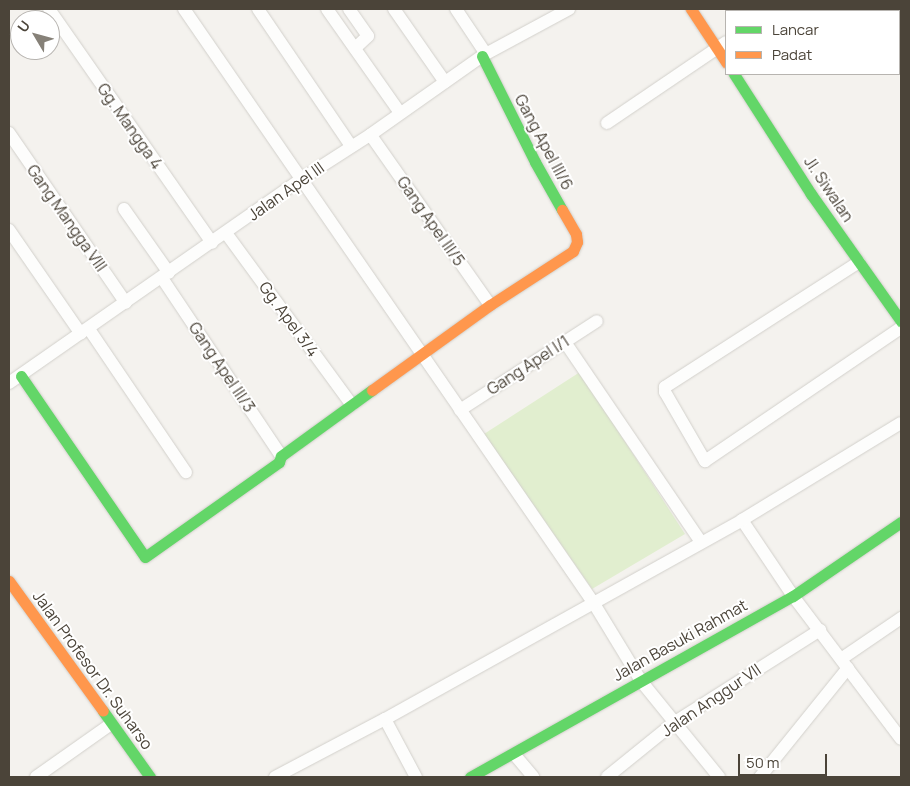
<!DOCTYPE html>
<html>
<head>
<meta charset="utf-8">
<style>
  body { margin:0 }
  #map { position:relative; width:910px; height:786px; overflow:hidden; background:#f4f2ee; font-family:Manrope,sans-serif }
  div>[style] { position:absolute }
  .green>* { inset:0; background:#e1eecf }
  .roads { filter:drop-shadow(0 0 1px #d2d0cb) drop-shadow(0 0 1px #d2d0cb) }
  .street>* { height:12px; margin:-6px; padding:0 6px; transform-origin:6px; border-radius:6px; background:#fdfdfc }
  .fast>* { height:11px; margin:-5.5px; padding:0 5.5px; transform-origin:5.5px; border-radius:5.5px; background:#63d668 }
  .slow>* { height:11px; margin:-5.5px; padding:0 5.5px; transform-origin:5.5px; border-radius:5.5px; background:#ff974d }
  span { translate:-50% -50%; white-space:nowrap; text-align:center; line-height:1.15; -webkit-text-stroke:4px #fff; paint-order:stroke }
  .street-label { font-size:16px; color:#4b4439 }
  .frame { position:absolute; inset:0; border:10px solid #4b4439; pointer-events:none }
  .legend { position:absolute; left:725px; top:10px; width:175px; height:65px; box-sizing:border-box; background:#fff; border:1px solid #b7b4b0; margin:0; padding:6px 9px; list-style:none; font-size:15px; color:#4b4439 }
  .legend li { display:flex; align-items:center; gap:10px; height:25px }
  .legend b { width:25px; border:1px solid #b7b4b0 }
  .north { position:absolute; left:10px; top:10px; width:50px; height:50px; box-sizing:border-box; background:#fff; border:1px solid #b7b4b0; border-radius:50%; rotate:307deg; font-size:14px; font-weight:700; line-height:20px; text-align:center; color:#4b4439 }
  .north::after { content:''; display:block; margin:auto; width:18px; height:22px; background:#868178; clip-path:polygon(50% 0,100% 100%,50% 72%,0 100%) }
  .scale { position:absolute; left:738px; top:754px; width:89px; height:22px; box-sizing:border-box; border:2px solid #4b4439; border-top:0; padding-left:6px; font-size:15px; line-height:18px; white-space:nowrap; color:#4b4439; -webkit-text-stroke:4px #fff; paint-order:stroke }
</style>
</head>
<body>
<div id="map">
  <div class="green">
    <div style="clip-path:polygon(580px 372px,685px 534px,592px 589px,484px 434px)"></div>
  </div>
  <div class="roads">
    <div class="street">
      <div style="left:49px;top:9px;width:285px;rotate:55.1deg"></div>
      <div style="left:184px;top:9px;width:720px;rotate:55.41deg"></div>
      <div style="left:593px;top:602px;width:92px;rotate:58.7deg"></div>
      <div style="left:641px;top:681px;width:124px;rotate:50.9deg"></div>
      <div style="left:258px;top:9px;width:166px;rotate:55.8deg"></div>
      <div style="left:327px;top:9px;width:127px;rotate:54.9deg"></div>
      <div style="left:349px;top:9px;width:33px;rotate:55deg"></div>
      <div style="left:368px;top:36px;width:18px;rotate:137deg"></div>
      <div style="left:394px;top:9px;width:89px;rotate:55.1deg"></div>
      <div style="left:456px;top:9px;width:54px;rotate:56.3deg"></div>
      <div style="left:886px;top:9px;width:2px;rotate:63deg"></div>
      <div style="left:775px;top:11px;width:4px;rotate:-27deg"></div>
      <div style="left:899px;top:30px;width:4px;rotate:63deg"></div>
      <div style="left:607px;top:123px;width:144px;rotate:-34.2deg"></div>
      <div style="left:9px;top:133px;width:206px;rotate:55.5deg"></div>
      <div style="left:372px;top:137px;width:205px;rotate:54.9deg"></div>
      <div style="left:124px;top:209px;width:78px;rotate:54.9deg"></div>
      <div style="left:9px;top:230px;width:126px;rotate:55.3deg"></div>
      <div style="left:226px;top:233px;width:213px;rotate:53.8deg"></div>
      <div style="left:859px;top:262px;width:231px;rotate:147.2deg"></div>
      <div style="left:665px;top:387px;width:5px;rotate:90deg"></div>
      <div style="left:665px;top:392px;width:80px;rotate:59.9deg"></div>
      <div style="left:705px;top:461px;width:237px;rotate:-34.2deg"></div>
      <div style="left:162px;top:278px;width:214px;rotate:56.2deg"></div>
      <div style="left:89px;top:329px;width:173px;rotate:55.9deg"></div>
      <div style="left:565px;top:342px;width:242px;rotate:55.8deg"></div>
      <div style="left:9px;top:383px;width:358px;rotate:-34.9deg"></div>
      <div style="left:303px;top:178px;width:80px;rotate:-32.7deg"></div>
      <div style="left:370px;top:135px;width:137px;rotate:-35.2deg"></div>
      <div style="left:482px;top:56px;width:99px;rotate:-28.4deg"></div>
      <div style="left:460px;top:410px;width:163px;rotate:-33deg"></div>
      <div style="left:742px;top:520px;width:92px;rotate:56.1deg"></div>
      <div style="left:793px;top:596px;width:179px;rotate:52.9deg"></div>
      <div style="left:841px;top:659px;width:73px;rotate:-34.3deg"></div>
      <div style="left:385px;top:719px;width:66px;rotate:61.9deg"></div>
      <div style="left:514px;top:754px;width:30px;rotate:50deg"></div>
      <div style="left:36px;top:777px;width:92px;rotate:-35.2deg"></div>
      <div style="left:275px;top:777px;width:124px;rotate:-27.8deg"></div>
      <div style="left:385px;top:719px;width:409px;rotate:-29.1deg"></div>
      <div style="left:742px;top:520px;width:186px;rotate:-31.4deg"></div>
      <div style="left:607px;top:777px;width:87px;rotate:-39deg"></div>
      <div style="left:675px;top:722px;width:172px;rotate:-32.4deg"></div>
      <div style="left:760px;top:777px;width:140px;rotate:-51.1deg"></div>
    </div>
    <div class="fast">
      <div style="left:482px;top:56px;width:119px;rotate:63.4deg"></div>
      <div style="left:535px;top:162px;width:55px;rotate:60.6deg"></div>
      <div style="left:734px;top:74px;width:143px;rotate:57.3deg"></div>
      <div style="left:811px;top:194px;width:156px;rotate:54.7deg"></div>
      <div style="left:21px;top:376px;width:219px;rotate:55.6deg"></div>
      <div style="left:145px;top:557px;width:164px;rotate:-35.3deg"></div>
      <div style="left:279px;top:462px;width:6px;rotate:-72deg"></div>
      <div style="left:281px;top:456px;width:112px;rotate:-36deg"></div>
      <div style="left:103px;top:711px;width:81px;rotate:54.5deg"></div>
      <div style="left:470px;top:777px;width:370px;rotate:-29.3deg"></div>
      <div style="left:793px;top:596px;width:131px;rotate:-34.4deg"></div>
    </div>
    <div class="slow">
      <div style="left:691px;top:9px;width:64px;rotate:56.6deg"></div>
      <div style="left:372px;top:390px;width:145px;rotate:-35.8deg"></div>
      <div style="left:490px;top:305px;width:99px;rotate:-33deg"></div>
      <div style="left:573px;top:251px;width:10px;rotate:-66deg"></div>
      <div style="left:577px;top:242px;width:8px;rotate:-97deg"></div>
      <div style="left:576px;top:234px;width:28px;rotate:-120deg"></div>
      <div style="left:9px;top:581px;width:160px;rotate:54.1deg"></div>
    </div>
  </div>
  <div class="street-label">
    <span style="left:130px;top:126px;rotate:55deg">Gg. Mangga 4</span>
    <span style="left:544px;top:142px;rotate:62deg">Gang Apel III/6</span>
    <span style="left:829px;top:189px;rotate:56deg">Jl. Siwalan</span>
    <span style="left:286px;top:191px;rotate:-35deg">Jalan Apel III</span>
    <span style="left:67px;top:218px;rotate:55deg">Gang Mangga VIII</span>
    <span style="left:431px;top:221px;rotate:55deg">Gang Apel III/5</span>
    <span style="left:289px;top:319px;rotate:54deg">Gg. Apel 3/4</span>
    <span style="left:528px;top:365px;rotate:-33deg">Gang Apel I/1</span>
    <span style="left:222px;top:367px;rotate:56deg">Gang Apel III/3</span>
    <span style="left:680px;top:640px;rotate:-29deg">Jalan Basuki Rahmat</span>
    <span style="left:93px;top:670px;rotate:54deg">Jalan Profesor Dr. Suharso</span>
    <span style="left:711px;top:700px;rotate:-34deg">Jalan Anggur VII</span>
  </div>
  <div class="frame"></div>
  <ul class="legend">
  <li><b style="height:6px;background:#63d668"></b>Lancar</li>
  <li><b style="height:6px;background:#ff974d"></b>Padat</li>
  </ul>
  <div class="north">U</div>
  <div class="scale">50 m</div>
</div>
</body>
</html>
